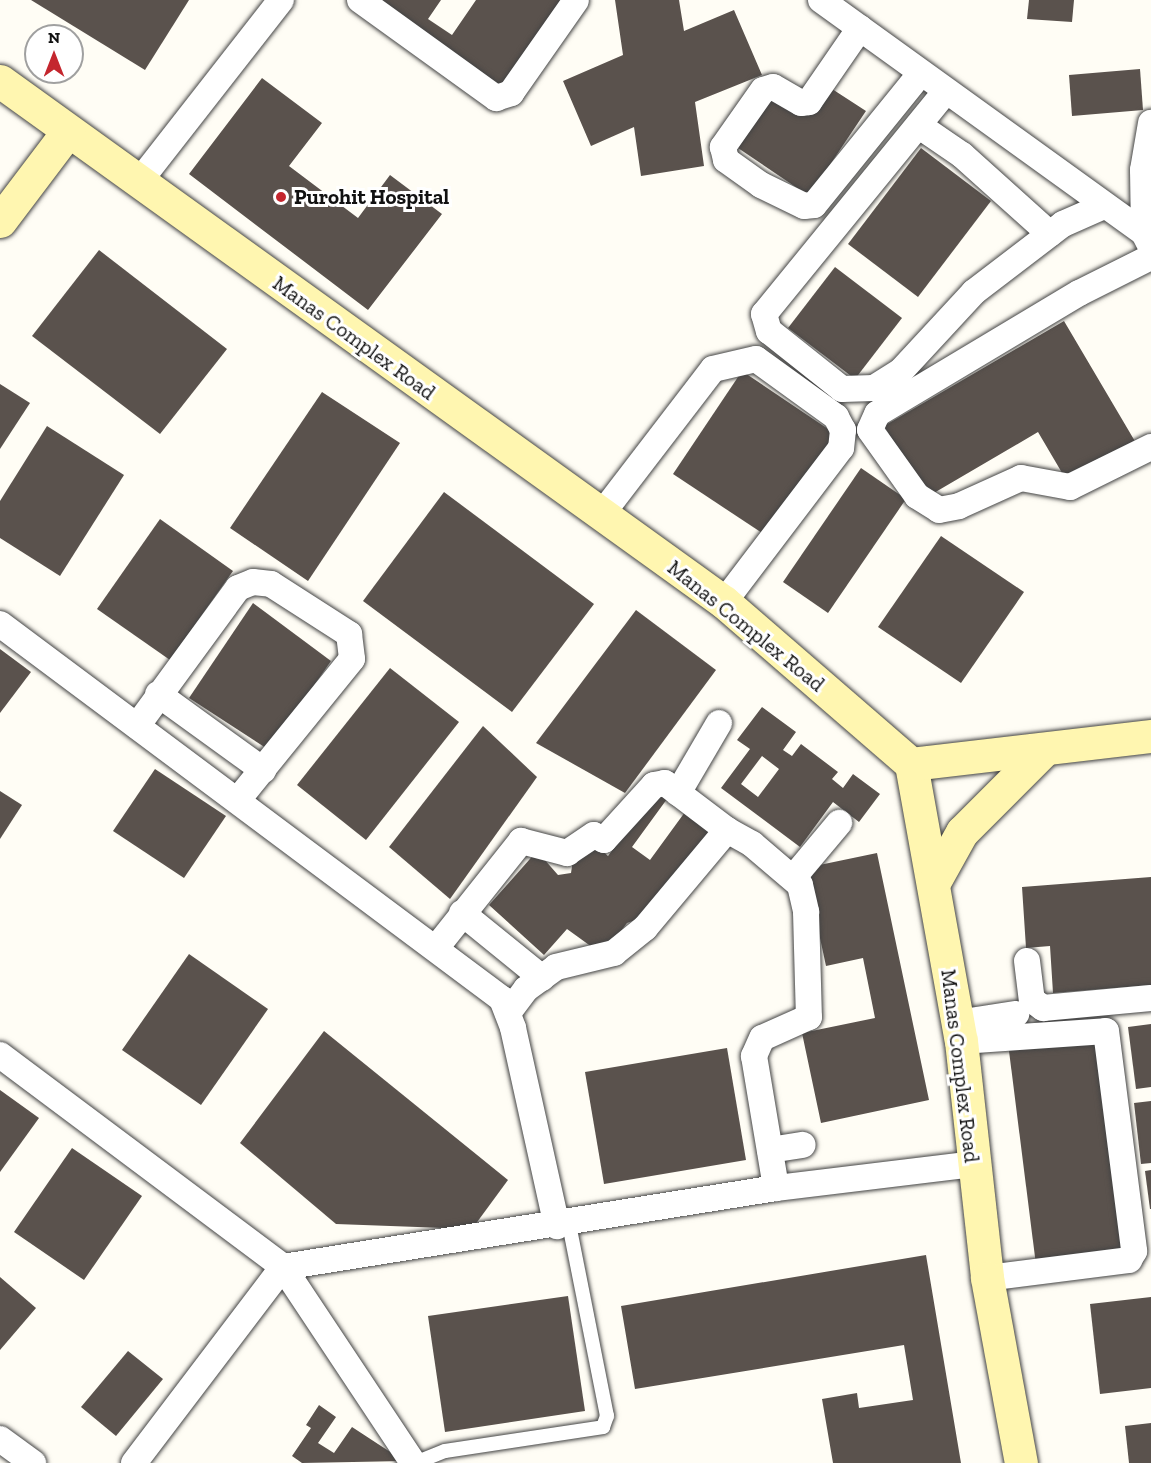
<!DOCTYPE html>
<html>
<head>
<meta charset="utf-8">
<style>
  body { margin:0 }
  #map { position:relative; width:1151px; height:1463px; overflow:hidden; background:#fffdf5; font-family:"Zilla Slab",serif }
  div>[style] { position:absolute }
  .building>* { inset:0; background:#5a524d }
  .roads { filter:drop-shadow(0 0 2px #444) drop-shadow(0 0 2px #444) }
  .lane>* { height:14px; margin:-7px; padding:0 7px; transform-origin:7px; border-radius:7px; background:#fff }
  .street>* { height:26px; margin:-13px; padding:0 13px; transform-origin:13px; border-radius:13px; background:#fff }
  .secondary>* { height:33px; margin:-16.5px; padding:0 16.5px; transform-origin:16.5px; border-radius:16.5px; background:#fff6b0 }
  .dots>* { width:16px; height:16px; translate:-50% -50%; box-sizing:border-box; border:3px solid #fff; border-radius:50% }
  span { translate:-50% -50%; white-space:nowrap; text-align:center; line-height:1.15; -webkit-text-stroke:6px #fff; paint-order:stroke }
  .poi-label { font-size:21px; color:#111; font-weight:700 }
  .left { translate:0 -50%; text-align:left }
  .street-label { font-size:21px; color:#111 }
  .north { position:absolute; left:24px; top:24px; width:60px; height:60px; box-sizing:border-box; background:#fff; border:2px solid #a0a0a0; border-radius:50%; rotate:0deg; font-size:16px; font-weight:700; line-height:24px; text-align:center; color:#111 }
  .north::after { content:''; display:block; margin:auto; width:21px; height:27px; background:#c4262e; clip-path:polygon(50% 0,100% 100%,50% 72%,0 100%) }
</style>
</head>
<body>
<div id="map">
  <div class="building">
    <div style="clip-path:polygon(31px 0,189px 0,145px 70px)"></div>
    <div style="clip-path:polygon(365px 0,441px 0,428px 19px,452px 35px,476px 0,565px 0,499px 93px)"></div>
    <div style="clip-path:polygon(615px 0,679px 0,684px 31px,734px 10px,762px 75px,695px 102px,704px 166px,641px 176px,634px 127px,591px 146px,563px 81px,623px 55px)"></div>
    <div style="clip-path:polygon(1029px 0,1074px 0,1072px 22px,1027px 19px)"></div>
    <div style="clip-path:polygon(1140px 69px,1143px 110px,1072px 116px,1069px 75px)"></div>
    <div style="clip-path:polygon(262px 78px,322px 123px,289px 166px,358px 218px,390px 175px,442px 214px,368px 310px,189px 174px)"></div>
    <div style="clip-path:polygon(829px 87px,866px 111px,809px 196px,738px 148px,775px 93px,809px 116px)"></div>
    <div style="clip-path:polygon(921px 148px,991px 201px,918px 297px,848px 244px)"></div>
    <div style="clip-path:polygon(99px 250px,227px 349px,160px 434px,32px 336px)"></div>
    <div style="clip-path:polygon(835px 267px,902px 318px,855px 379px,788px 328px)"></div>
    <div style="clip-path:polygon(1064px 321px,1136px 443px,1068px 483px,1038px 432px,927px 497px,884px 426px)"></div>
    <div style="clip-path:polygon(742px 371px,837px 435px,768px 537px,673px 474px)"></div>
    <div style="clip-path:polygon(0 384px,30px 403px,0 449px)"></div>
    <div style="clip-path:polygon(322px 392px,400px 443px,308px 581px,230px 528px)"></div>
    <div style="clip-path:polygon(47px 426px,124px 475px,60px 576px,0 538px,0 501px)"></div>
    <div style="clip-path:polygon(861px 468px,906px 499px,828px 613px,783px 582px)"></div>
    <div style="clip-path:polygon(444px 492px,594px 604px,512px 712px,363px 601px)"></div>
    <div style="clip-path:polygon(160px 519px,233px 571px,170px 660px,97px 609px)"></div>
    <div style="clip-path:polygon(941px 536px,1024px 592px,961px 683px,878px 627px)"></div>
    <div style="clip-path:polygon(253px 603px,331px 661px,269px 750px,189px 698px)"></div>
    <div style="clip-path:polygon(636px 610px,716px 670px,625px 793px,536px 743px)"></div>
    <div style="clip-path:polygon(0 649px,31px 672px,0 713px)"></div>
    <div style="clip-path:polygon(390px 668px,459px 722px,366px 840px,297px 785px)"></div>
    <div style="clip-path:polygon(evenodd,762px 707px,796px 732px,783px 750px,792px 756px,801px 744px,838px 772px,832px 779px,843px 788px,853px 774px,880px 794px,859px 822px,833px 802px,800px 847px,721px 788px,750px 749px,737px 740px,762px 707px,762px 756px,779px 769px,758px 797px,741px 784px,762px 756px)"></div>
    <div style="clip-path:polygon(483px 726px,537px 777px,450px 899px,389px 847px)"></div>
    <div style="clip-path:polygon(155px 769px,226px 816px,184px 878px,113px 831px)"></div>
    <div style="clip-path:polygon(0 791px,22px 805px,0 839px)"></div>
    <div style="clip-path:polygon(655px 791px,667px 799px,632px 847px,650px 860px,685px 812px,715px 834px,655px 913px,627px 923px,603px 955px,567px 929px,544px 955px,489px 905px,537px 851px,558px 875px,571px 873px,573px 860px,590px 840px,608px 856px)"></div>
    <div style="clip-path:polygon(877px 853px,929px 1100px,821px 1123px,802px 1033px,875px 1018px,863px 958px,826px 966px,805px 868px)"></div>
    <div style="clip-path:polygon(1151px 877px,1151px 985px,1053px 993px,1050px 946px,1026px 948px,1022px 887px)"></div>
    <div style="clip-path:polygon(189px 954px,268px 1009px,201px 1105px,122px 1050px)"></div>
    <div style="clip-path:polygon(1151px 1024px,1151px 1087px,1136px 1089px,1128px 1027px)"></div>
    <div style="clip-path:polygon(324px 1031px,508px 1180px,472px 1229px,336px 1224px,240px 1143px)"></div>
    <div style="clip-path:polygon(1103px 1031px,1130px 1254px,1036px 1265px,1008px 1043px)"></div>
    <div style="clip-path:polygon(727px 1048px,746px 1160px,604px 1184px,585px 1072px)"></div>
    <div style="clip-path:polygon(0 1090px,39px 1118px,0 1172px)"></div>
    <div style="clip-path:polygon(1151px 1101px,1151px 1163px,1141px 1164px,1134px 1103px)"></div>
    <div style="clip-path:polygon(72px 1148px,142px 1196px,84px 1280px,14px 1232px)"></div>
    <div style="clip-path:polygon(1151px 1170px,1151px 1209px,1150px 1209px,1145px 1171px)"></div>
    <div style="clip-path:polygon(926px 1255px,961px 1463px,833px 1463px,822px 1399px,857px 1393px,859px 1408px,913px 1400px,904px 1345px,635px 1389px,621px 1306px)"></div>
    <div style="clip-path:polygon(0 1277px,36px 1308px,0 1350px)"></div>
    <div style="clip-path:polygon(568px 1296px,585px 1411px,445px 1432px,428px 1316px)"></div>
    <div style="clip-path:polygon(1151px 1297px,1151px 1388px,1100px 1394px,1090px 1304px)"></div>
    <div style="clip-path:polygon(128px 1351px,163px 1379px,116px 1436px,81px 1407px)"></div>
    <div style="clip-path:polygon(319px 1405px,336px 1417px,318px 1443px,334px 1453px,352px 1427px,404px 1461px,302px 1463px,292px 1456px,311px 1428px,306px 1425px)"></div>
    <div style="clip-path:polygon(1151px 1423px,1151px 1463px,1129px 1463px,1125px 1426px)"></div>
  </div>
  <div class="roads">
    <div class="lane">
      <div style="left:415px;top:1463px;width:32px;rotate:-22deg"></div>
      <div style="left:445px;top:1451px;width:160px;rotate:-8.6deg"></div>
      <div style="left:603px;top:1427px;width:12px;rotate:-70deg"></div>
      <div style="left:607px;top:1416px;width:196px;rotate:-101.2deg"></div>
    </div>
    <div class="street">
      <div style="left:360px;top:0;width:168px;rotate:35.8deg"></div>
      <div style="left:496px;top:98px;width:16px;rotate:-18deg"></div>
      <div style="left:511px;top:93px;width:113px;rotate:-55deg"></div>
      <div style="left:821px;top:0;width:398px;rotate:35.8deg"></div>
      <div style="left:1144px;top:233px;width:16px;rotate:63deg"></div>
      <div style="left:860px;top:28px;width:90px;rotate:124.6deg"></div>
      <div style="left:809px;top:102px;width:8px;rotate:173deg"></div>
      <div style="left:801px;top:103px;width:32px;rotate:-150deg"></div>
      <div style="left:773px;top:87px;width:10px;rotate:163deg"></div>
      <div style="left:763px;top:90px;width:70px;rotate:125.1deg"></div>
      <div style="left:723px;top:147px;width:13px;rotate:77deg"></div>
      <div style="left:726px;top:160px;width:43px;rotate:35.5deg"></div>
      <div style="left:761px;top:185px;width:48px;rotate:26deg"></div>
      <div style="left:804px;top:206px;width:10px;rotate:-6deg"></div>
      <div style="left:814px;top:205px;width:170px;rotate:-51deg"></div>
      <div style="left:946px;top:91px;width:288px;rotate:129.2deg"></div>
      <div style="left:764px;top:314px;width:18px;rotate:74deg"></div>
      <div style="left:769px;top:331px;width:93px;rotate:38.5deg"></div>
      <div style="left:842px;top:389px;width:32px;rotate:-2deg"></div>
      <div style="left:874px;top:388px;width:31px;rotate:-32deg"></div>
      <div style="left:900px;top:372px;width:109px;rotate:-47.2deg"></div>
      <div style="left:974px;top:292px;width:112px;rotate:-37.4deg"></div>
      <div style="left:1063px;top:224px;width:45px;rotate:-23.7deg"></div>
      <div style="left:921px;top:127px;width:50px;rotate:34.3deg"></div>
      <div style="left:962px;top:155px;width:118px;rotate:41.9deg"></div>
      <div style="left:138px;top:183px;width:232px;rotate:-52deg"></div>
      <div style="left:1144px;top:233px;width:63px;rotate:-90.9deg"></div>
      <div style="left:1143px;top:170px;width:48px;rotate:-80.3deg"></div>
      <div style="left:1151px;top:257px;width:80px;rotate:153.4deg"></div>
      <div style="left:1079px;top:293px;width:235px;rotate:149.1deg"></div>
      <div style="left:877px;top:414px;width:17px;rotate:114deg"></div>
      <div style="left:870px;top:430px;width:81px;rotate:54.5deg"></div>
      <div style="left:917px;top:496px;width:26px;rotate:32deg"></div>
      <div style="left:939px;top:510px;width:20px;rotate:-11deg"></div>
      <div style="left:959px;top:506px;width:68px;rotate:-24.3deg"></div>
      <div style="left:1021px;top:478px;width:50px;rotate:10.4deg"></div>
      <div style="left:1070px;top:487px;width:90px;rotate:-26.3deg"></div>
      <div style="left:601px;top:515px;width:184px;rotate:-52.5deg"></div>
      <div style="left:713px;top:369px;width:44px;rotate:-13.1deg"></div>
      <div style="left:756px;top:359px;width:99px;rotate:35.9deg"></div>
      <div style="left:836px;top:417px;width:15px;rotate:62deg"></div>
      <div style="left:843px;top:430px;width:18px;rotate:96deg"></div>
      <div style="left:841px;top:448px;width:193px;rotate:127.2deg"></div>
      <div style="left:0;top:624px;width:627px;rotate:36.76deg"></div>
      <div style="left:502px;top:999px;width:31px;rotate:69deg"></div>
      <div style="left:513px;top:1028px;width:203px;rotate:77.5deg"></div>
      <div style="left:158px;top:694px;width:130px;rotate:35.9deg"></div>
      <div style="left:137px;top:726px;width:171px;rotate:-53.8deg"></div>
      <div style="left:238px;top:588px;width:16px;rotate:-22deg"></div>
      <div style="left:253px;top:582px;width:18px;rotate:6deg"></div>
      <div style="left:271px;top:584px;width:93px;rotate:32.7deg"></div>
      <div style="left:349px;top:634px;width:25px;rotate:83deg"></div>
      <div style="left:352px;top:659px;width:181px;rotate:129deg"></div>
      <div style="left:678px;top:793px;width:81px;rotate:-59.6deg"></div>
      <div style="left:793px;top:878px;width:72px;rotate:-50.1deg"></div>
      <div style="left:462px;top:913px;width:103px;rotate:39.1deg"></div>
      <div style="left:436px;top:948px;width:137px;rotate:-51.5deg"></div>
      <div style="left:521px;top:841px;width:48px;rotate:14.6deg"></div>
      <div style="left:567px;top:853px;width:32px;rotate:-34deg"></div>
      <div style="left:594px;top:835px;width:11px;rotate:27deg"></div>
      <div style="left:604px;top:840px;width:74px;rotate:-47.7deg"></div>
      <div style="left:654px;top:785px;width:11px;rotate:-10deg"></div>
      <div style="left:665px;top:783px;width:78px;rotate:37.2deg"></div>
      <div style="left:1027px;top:961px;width:39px;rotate:83deg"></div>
      <div style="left:1032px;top:1000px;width:14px;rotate:36deg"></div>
      <div style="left:1043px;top:1008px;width:108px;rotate:-5.3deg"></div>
      <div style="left:508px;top:1013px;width:30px;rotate:-53deg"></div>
      <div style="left:526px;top:989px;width:37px;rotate:-36deg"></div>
      <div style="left:556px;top:967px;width:60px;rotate:-13.6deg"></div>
      <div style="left:614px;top:953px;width:40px;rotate:-39deg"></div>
      <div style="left:645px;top:928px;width:128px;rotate:-50.1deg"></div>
      <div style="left:727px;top:830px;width:29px;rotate:29deg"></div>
      <div style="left:752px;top:844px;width:63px;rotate:40.5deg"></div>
      <div style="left:800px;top:885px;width:28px;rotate:77deg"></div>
      <div style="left:806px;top:912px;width:105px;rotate:88.4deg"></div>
      <div style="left:809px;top:1017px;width:51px;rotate:155.9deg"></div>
      <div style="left:762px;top:1038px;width:20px;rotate:114deg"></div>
      <div style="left:754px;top:1056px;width:134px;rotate:80.5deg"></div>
      <div style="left:957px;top:1023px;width:60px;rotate:-8.7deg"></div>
      <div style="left:961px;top:1041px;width:145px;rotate:-3.9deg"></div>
      <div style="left:1106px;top:1031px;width:222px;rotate:82.7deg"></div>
      <div style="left:1134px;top:1251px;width:10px;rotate:119deg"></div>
      <div style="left:1129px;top:1260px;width:143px;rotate:172.8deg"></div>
      <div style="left:0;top:1055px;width:354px;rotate:36.8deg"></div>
      <div style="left:283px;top:1267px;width:235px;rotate:56.4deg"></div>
      <div style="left:770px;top:1150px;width:33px;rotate:-9deg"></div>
      <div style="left:0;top:1439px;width:41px;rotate:36deg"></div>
      <div style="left:134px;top:1463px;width:246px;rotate:-52.8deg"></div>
      <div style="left:283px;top:1267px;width:499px;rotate:-9.1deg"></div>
      <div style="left:776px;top:1188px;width:198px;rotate:-6.9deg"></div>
    </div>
    <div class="secondary">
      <div style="left:0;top:81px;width:892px;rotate:35.74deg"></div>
      <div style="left:724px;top:602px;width:247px;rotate:40.9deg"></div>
      <div style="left:911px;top:764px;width:281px;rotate:79.8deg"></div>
      <div style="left:961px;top:1041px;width:238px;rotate:83.7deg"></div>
      <div style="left:987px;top:1278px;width:188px;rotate:79.6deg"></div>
      <div style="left:0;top:221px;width:113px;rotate:-52.9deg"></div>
      <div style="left:911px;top:764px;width:242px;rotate:-6.7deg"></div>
      <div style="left:933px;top:884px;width:60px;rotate:-60.9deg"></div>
      <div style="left:962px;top:832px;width:117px;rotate:-45deg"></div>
    </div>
  </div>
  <div class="dots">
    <div style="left:281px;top:197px;background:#c4262e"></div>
  </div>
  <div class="poi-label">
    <span class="left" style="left:294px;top:197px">Purohit Hospital</span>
  </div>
  <div class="street-label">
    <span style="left:354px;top:338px;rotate:36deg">Manas Complex Road</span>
    <span style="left:746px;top:626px;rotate:39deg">Manas Complex Road</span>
    <span style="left:960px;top:1066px;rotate:83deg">Manas Complex Road</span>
  </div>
  <div class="north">N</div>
</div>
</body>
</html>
